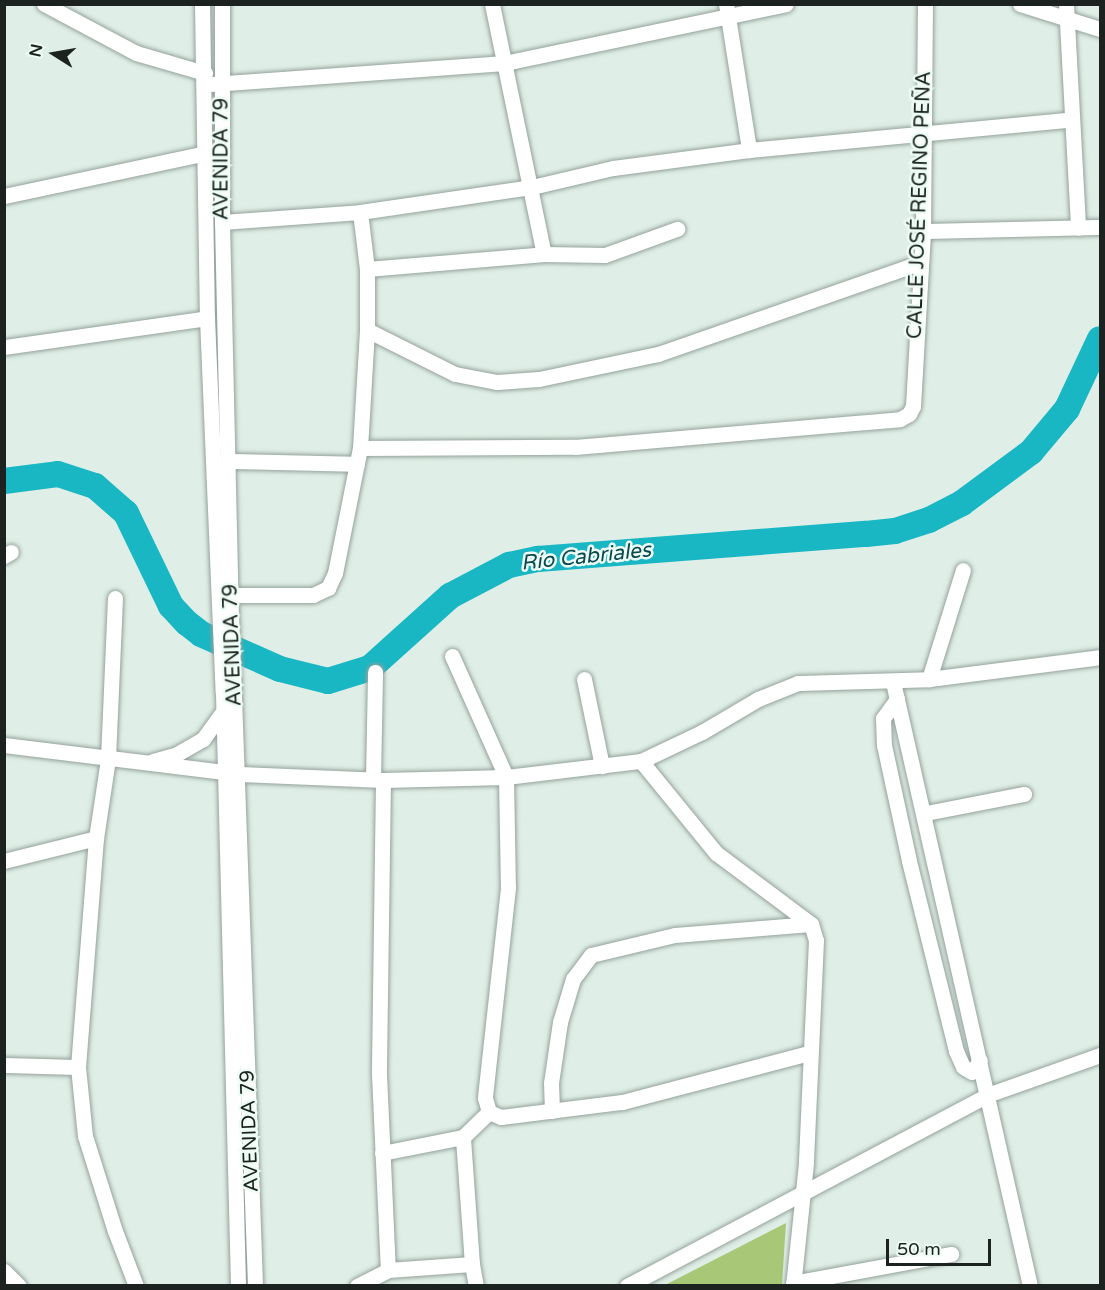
<!DOCTYPE html>
<html>
<head>
<meta charset="utf-8">
<style>
  body { margin:0 }
  #map { position:relative; width:1105px; height:1290px; overflow:hidden; background:#dfefe7; font-family:"Varela Round",sans-serif }
  div>[style] { position:absolute }
  .green>* { inset:0; background:#a8c877 }
  .river>* { height:26px; margin:-13px; padding:0 13px; transform-origin:13px; border-radius:13px; background:#19b6c4 }
  .roads { filter:drop-shadow(0 0 2px #94a29b) drop-shadow(0 0 2px #94a29b) }
  .minor>* { height:15px; margin:-7.5px; padding:0 7.5px; transform-origin:7.5px; border-radius:7.5px; background:#fff }
  span { translate:-50% -50%; white-space:nowrap; text-align:center; line-height:1.15; -webkit-text-stroke:5px #edfcf5; paint-order:stroke }
  .street-label { font-size:20px; color:#1c221f }
  .water-label { font-size:21px; color:#08484e; font-style:italic }
  .frame { position:absolute; inset:0; border:6px solid #1c221f; pointer-events:none }
  .north { position:absolute; left:24px; top:24px; width:60px; height:60px; -webkit-text-stroke:4px #edfcf5; paint-order:stroke; rotate:281deg; font-size:16px; font-weight:700; line-height:24px; text-align:center; color:#1c221f }
  .north::after { content:''; display:block; margin:auto; width:21px; height:27px; background:#1c221f; clip-path:polygon(50% 0,100% 100%,50% 72%,0 100%) }
  .scale { position:absolute; left:886px; top:1239px; width:105px; height:27px; box-sizing:border-box; border:3px solid #1c221f; border-top:0; padding-left:8px; font-size:18px; line-height:21px; white-space:nowrap; color:#1c221f; -webkit-text-stroke:4px #edfcf5; paint-order:stroke }
</style>
</head>
<body>
<div id="map">
  <div class="green">
    <div style="clip-path:polygon(786px 1223px,782px 1285px,665px 1285px)"></div>
  </div>
  <div class="river">
    <div style="left:4px;top:481px;width:54px;rotate:-7.4deg"></div>
    <div style="left:58px;top:474px;width:39px;rotate:18deg"></div>
    <div style="left:95px;top:486px;width:41px;rotate:41.1deg"></div>
    <div style="left:126px;top:513px;width:103px;rotate:64.2deg"></div>
    <div style="left:171px;top:606px;width:23px;rotate:47deg"></div>
    <div style="left:187px;top:623px;width:18px;rotate:38deg"></div>
    <div style="left:201px;top:634px;width:86px;rotate:23.9deg"></div>
    <div style="left:280px;top:669px;width:49px;rotate:14deg"></div>
    <div style="left:328px;top:681px;width:44px;rotate:-17.2deg"></div>
    <div style="left:370px;top:668px;width:108px;rotate:-42deg"></div>
    <div style="left:450px;top:596px;width:67px;rotate:-27.7deg"></div>
    <div style="left:509px;top:565px;width:30px;rotate:-12deg"></div>
    <div style="left:538px;top:559px;width:329px;rotate:-4.4deg"></div>
    <div style="left:866px;top:534px;width:29px;rotate:-6deg"></div>
    <div style="left:895px;top:531px;width:36px;rotate:-18deg"></div>
    <div style="left:929px;top:520px;width:37px;rotate:-27deg"></div>
    <div style="left:962px;top:503px;width:86px;rotate:-36.5deg"></div>
    <div style="left:1031px;top:452px;width:56px;rotate:-50.1deg"></div>
    <div style="left:1067px;top:409px;width:77px;rotate:-64.8deg"></div>
  </div>
  <div class="roads">
    <div class="minor">
      <div style="left:44px;top:4px;width:104px;rotate:28deg"></div>
      <div style="left:136px;top:53px;width:72px;rotate:16.2deg"></div>
      <div style="left:202px;top:4px;width:314px;rotate:89.1deg"></div>
      <div style="left:207px;top:318px;width:375px;rotate:87.6deg"></div>
      <div style="left:223px;top:693px;width:593px;rotate:88.55deg"></div>
      <div style="left:222px;top:4px;width:218px;rotate:90deg"></div>
      <div style="left:222px;top:222px;width:392px;rotate:88.7deg"></div>
      <div style="left:231px;top:614px;width:672px;rotate:87.95deg"></div>
      <div style="left:492px;top:4px;width:255px;rotate:78.3deg"></div>
      <div style="left:726px;top:4px;width:148px;rotate:81deg"></div>
      <div style="left:1020px;top:4px;width:84px;rotate:17.4deg"></div>
      <div style="left:1066px;top:4px;width:224px;rotate:86.9deg"></div>
      <div style="left:213px;top:84px;width:292px;rotate:-4.1deg"></div>
      <div style="left:504px;top:63px;width:288px;rotate:-11.8deg"></div>
      <div style="left:4px;top:196px;width:207px;rotate:-12deg"></div>
      <div style="left:222px;top:222px;width:138px;rotate:-4.1deg"></div>
      <div style="left:360px;top:212px;width:174px;rotate:-8.3deg"></div>
      <div style="left:532px;top:187px;width:83px;rotate:-13.2deg"></div>
      <div style="left:613px;top:168px;width:137px;rotate:-7.5deg"></div>
      <div style="left:749px;top:150px;width:321px;rotate:-5.4deg"></div>
      <div style="left:923px;top:231px;width:177px;rotate:-1.3deg"></div>
      <div style="left:367px;top:269px;width:178px;rotate:-4.8deg"></div>
      <div style="left:544px;top:254px;width:61px;rotate:0.9deg"></div>
      <div style="left:605px;top:255px;width:77px;rotate:-19.9deg"></div>
      <div style="left:367px;top:330px;width:98px;rotate:26.6deg"></div>
      <div style="left:455px;top:374px;width:43px;rotate:10.8deg"></div>
      <div style="left:497px;top:382px;width:42px;rotate:-4.1deg"></div>
      <div style="left:539px;top:379px;width:122px;rotate:-11.9deg"></div>
      <div style="left:658px;top:354px;width:277px;rotate:-19.2deg"></div>
      <div style="left:4px;top:347px;width:205px;rotate:-8.1deg"></div>
      <div style="left:360px;top:448px;width:215px;rotate:-0.3deg"></div>
      <div style="left:575px;top:447px;width:326px;rotate:-4.9deg"></div>
      <div style="left:900px;top:419px;width:10px;rotate:-29deg"></div>
      <div style="left:909px;top:414px;width:9px;rotate:-63deg"></div>
      <div style="left:913px;top:406px;width:175px;rotate:-86.7deg"></div>
      <div style="left:923px;top:231px;width:227px;rotate:-89.5deg"></div>
      <div style="left:229px;top:461px;width:128px;rotate:1.3deg"></div>
      <div style="left:4px;top:556px;width:8px;rotate:-30deg"></div>
      <div style="left:231px;top:595px;width:82px"></div>
      <div style="left:313px;top:595px;width:17px;rotate:-25deg"></div>
      <div style="left:328px;top:588px;width:17px;rotate:-65deg"></div>
      <div style="left:335px;top:573px;width:127px;rotate:-78.7deg"></div>
      <div style="left:360px;top:448px;width:118px;rotate:-86.6deg"></div>
      <div style="left:367px;top:330px;width:61px;rotate:-90deg"></div>
      <div style="left:367px;top:269px;width:57px;rotate:-97deg"></div>
      <div style="left:115px;top:598px;width:161px;rotate:92.5deg"></div>
      <div style="left:108px;top:759px;width:80px;rotate:98.6deg"></div>
      <div style="left:96px;top:838px;width:230px;rotate:94.5deg"></div>
      <div style="left:78px;top:1067px;width:69px;rotate:84.2deg"></div>
      <div style="left:85px;top:1136px;width:100px;rotate:72.5deg"></div>
      <div style="left:115px;top:1231px;width:59px;rotate:69.1deg"></div>
      <div style="left:452px;top:656px;width:133px;rotate:65.9deg"></div>
      <div style="left:506px;top:777px;width:111px;rotate:89deg"></div>
      <div style="left:508px;top:888px;width:211px;rotate:96.3deg"></div>
      <div style="left:485px;top:1098px;width:15px;rotate:74deg"></div>
      <div style="left:584px;top:679px;width:89px;rotate:78.3deg"></div>
      <div style="left:929px;top:679px;width:172px;rotate:-7.3deg"></div>
      <div style="left:893px;top:682px;width:619px;rotate:77.22deg"></div>
      <div style="left:897px;top:699px;width:24px;rotate:126deg"></div>
      <div style="left:883px;top:718px;width:27px;rotate:88deg"></div>
      <div style="left:884px;top:745px;width:119px;rotate:77.8deg"></div>
      <div style="left:909px;top:861px;width:196px;rotate:76.1deg"></div>
      <div style="left:956px;top:1051px;width:17px;rotate:66deg"></div>
      <div style="left:963px;top:1067px;width:10px;rotate:29deg"></div>
      <div style="left:972px;top:1072px;width:14px;rotate:-56deg"></div>
      <div style="left:4px;top:745px;width:238px;rotate:7deg"></div>
      <div style="left:240px;top:774px;width:143px;rotate:2.4deg"></div>
      <div style="left:383px;top:780px;width:123px;rotate:-1.4deg"></div>
      <div style="left:506px;top:777px;width:136px;rotate:-6.8deg"></div>
      <div style="left:641px;top:761px;width:119px;rotate:50.8deg"></div>
      <div style="left:716px;top:853px;width:119px;rotate:36.8deg"></div>
      <div style="left:811px;top:924px;width:17px;rotate:73deg"></div>
      <div style="left:816px;top:940px;width:223px;rotate:92.6deg"></div>
      <div style="left:806px;top:1163px;width:124px;rotate:96deg"></div>
      <div style="left:153px;top:761px;width:25px;rotate:-16deg"></div>
      <div style="left:177px;top:754px;width:30px;rotate:-30deg"></div>
      <div style="left:203px;top:739px;width:34px;rotate:-54deg"></div>
      <div style="left:641px;top:761px;width:68px;rotate:-25.4deg"></div>
      <div style="left:702px;top:732px;width:65px;rotate:-30.5deg"></div>
      <div style="left:758px;top:699px;width:43px;rotate:-21.8deg"></div>
      <div style="left:798px;top:683px;width:131px;rotate:-1.7deg"></div>
      <div style="left:929px;top:679px;width:114px;rotate:-72.7deg"></div>
      <div style="left:373px;top:779px;width:107px;rotate:-88.9deg"></div>
      <div style="left:383px;top:780px;width:294px;rotate:90.8deg"></div>
      <div style="left:379px;top:1074px;width:196px;rotate:87.4deg"></div>
      <div style="left:926px;top:813px;width:100px;rotate:-11deg"></div>
      <div style="left:4px;top:861px;width:95px;rotate:-14deg"></div>
      <div style="left:4px;top:1065px;width:74px;rotate:1.5deg"></div>
      <div style="left:552px;top:1111px;width:28px;rotate:-92deg"></div>
      <div style="left:551px;top:1083px;width:62px;rotate:-81.6deg"></div>
      <div style="left:560px;top:1022px;width:45px;rotate:-73.2deg"></div>
      <div style="left:573px;top:979px;width:30px;rotate:-53deg"></div>
      <div style="left:591px;top:955px;width:86px;rotate:-13.4deg"></div>
      <div style="left:675px;top:935px;width:136px;rotate:-4.6deg"></div>
      <div style="left:382px;top:1153px;width:83px;rotate:-11.2deg"></div>
      <div style="left:463px;top:1137px;width:36px;rotate:-44deg"></div>
      <div style="left:489px;top:1112px;width:13px;rotate:23deg"></div>
      <div style="left:501px;top:1117px;width:122px;rotate:-7.1deg"></div>
      <div style="left:622px;top:1102px;width:193px;rotate:-14.7deg"></div>
      <div style="left:472px;top:1264px;width:22px;rotate:80deg"></div>
      <div style="left:4px;top:1271px;width:21px;rotate:45deg"></div>
      <div style="left:793px;top:1283px;width:161px;rotate:-10.4deg"></div>
      <div style="left:357px;top:1286px;width:35px;rotate:-27deg"></div>
      <div style="left:388px;top:1270px;width:84px;rotate:-4.1deg"></div>
      <div style="left:472px;top:1264px;width:127px;rotate:-94.1deg"></div>
      <div style="left:627px;top:1286px;width:411px;rotate:-27.9deg"></div>
      <div style="left:990px;top:1094px;width:117px;rotate:-19.5deg"></div>
    </div>
  </div>
  <div class="street-label">
    <span style="left:222px;top:159px;rotate:-90deg">AVENIDA 79</span>
    <span style="left:920px;top:205px;rotate:-88deg">CALLE JOSÉ REGINO PEÑA</span>
    <span style="left:233px;top:645px;rotate:-92deg">AVENIDA 79</span>
    <span style="left:250px;top:1131px;rotate:-92deg">AVENIDA 79</span>
  </div>
  <div class="water-label">
    <span style="left:586px;top:557px;rotate:-6deg">Río Cabriales</span>
  </div>
  <div class="frame"></div>
  <div class="north">N</div>
  <div class="scale">50 m</div>
</div>
</body>
</html>
